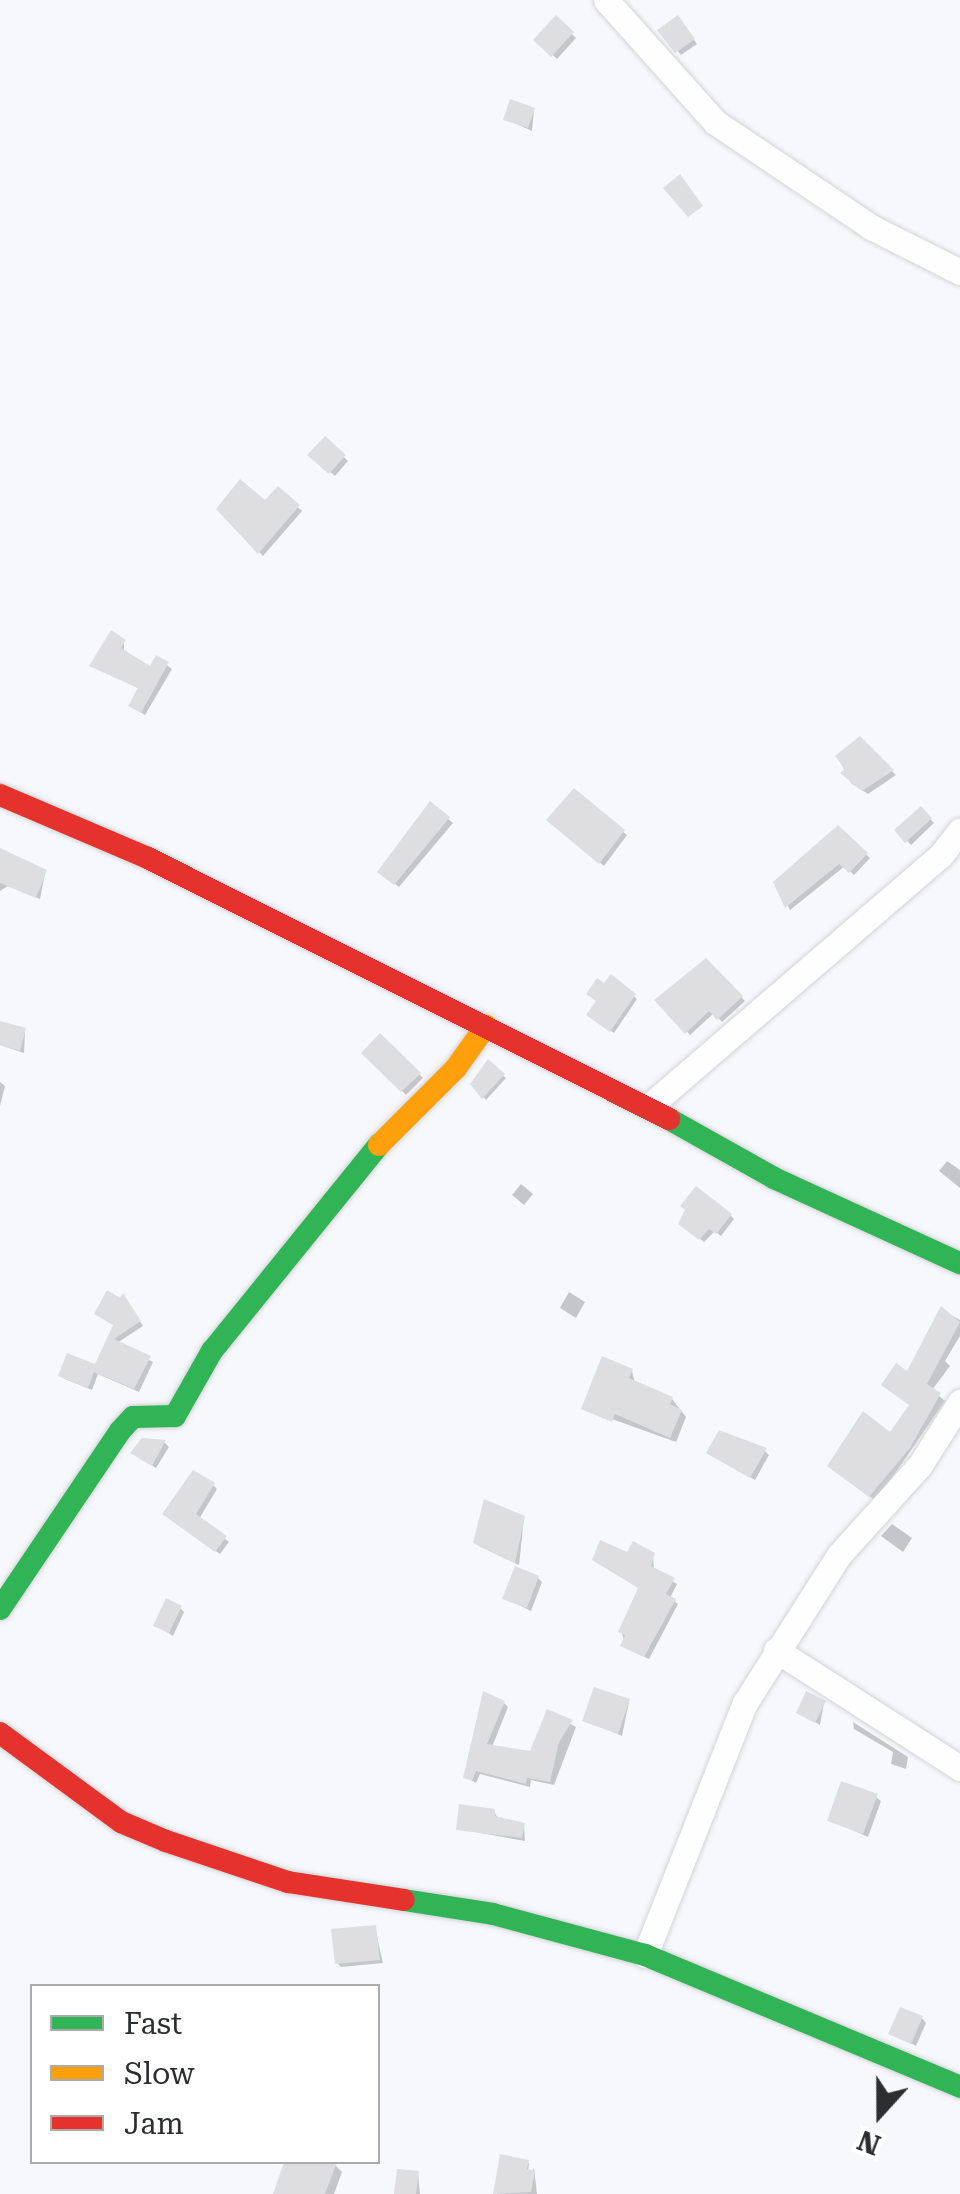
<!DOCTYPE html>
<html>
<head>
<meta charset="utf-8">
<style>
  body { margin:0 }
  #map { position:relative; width:960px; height:2194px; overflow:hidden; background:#f7f8fc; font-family:"Roboto Serif",serif }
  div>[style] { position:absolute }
  .shadow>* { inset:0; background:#0003 }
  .building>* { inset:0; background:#dedde0 }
  .roads { filter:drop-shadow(0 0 2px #d2d3d6) drop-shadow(0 0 2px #d2d3d6) }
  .street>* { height:25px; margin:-12.5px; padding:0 12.5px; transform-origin:12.5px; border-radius:12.5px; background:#fefeff }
  .fast>* { height:22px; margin:-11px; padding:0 11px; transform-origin:11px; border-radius:11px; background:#30b455 }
  .slow>* { height:22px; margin:-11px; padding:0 11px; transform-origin:11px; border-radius:11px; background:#ff9f0a }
  .jam>* { height:22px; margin:-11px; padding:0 11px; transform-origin:11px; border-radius:11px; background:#e5322d }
  span { translate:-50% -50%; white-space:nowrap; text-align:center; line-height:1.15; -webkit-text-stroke:8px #fff; paint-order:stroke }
  .legend { position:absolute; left:30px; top:1984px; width:350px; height:180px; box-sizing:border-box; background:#fff; border:2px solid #ababac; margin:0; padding:12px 18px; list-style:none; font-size:30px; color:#2d2e30 }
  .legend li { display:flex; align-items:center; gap:20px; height:50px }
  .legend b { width:50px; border:2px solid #ababac }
  .north { position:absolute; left:830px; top:2064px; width:100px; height:100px; -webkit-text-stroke:8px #fff; paint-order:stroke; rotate:201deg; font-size:28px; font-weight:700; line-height:40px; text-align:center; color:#2d2e30 }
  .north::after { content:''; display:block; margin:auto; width:35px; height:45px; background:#2d2e30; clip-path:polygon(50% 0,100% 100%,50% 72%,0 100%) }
</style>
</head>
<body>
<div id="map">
  <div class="shadow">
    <div style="clip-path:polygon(556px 19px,576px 38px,557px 59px,536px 40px)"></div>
    <div style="clip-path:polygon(682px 22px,697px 44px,681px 55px,660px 31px)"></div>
    <div style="clip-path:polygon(534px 110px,532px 131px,506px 119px)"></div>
    <div style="clip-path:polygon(325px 440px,348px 461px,335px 476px,311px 455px)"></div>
    <div style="clip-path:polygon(278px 490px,302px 511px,263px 556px,219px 509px,265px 503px)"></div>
    <div style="clip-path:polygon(124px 641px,124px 653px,151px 670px,157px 658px,172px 669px,145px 715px,135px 709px,140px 689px,92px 666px)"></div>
    <div style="clip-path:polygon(860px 740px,896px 775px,868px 794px,851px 783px,838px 757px)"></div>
    <div style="clip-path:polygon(574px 791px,627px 835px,604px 866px,550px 820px)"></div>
    <div style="clip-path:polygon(431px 805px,453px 823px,399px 887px,385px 876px)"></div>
    <div style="clip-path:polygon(921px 809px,934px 823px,911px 845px,897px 830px)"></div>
    <div style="clip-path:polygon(838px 828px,870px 858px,854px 875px,845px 866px,790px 910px,776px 882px)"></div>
    <div style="clip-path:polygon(0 863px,45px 873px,40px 899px,8px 886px,0 891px)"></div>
    <div style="clip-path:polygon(706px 962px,745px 1001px,722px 1022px,714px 1013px,690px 1035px,657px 1000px)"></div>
    <div style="clip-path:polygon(612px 978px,637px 999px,614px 1033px,593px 1018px)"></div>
    <div style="clip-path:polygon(25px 1031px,24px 1053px,0 1045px,0 1037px)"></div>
    <div style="clip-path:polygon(380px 1036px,423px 1078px,406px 1095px,364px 1053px)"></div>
    <div style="clip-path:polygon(489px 1063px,506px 1078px,486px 1100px,473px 1084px)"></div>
    <div style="clip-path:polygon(0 1082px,5px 1086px,0 1106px)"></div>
    <div style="clip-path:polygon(947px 1161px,960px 1170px,960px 1188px,939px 1171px)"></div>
    <div style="clip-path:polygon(521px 1184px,533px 1194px,524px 1205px,512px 1195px)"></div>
    <div style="clip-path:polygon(730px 1215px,734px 1219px,721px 1236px,715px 1231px,704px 1242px,685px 1227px)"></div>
    <div style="clip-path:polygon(569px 1292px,585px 1302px,576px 1318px,560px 1308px)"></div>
    <div style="clip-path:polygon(127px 1300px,143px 1326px,117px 1343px,153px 1362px,139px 1392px,98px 1374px,92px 1390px,65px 1379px,61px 1375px,96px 1367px)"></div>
    <div style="clip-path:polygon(942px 1310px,960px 1320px,960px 1336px,945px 1361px,950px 1366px,932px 1390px,945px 1401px,876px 1501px,836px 1471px,891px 1436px,911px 1405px,908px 1374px)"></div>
    <div style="clip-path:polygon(632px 1371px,635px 1383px,672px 1399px,686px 1417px,676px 1442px,584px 1409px)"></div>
    <div style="clip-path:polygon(164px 1442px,169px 1447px,156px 1468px,138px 1457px)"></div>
    <div style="clip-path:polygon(765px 1451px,769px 1455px,755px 1480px,709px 1453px)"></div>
    <div style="clip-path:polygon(213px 1485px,217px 1489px,199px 1519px,229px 1542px,220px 1554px,169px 1518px)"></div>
    <div style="clip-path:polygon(524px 1518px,519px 1565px,479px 1546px)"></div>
    <div style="clip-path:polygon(892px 1524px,912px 1538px,903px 1552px,881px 1536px)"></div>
    <div style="clip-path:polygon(628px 1555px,653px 1555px,654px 1570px,677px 1584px,670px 1598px,678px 1604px,649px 1659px,627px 1649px,621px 1631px,641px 1588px)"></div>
    <div style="clip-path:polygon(538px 1578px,542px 1582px,531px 1611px,505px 1598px)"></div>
    <div style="clip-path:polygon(180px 1608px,184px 1612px,173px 1636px,156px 1625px)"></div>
    <div style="clip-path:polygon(629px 1702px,622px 1736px,585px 1720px)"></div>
    <div style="clip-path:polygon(504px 1703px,508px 1707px,492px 1747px,531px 1754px,548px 1712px,576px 1727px,554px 1785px,531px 1780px,530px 1787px,480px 1774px,476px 1783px,466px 1777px)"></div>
    <div style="clip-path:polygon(824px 1703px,820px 1725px,799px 1713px)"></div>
    <div style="clip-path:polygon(853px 1722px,908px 1757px,906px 1769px,891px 1764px,893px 1752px,854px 1729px)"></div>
    <div style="clip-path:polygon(876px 1797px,881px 1801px,868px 1837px,830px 1820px)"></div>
    <div style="clip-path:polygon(494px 1811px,498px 1819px,524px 1825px,525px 1841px,458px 1829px)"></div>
    <div style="clip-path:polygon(375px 1928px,383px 1963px,341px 1967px,337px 1963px)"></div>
    <div style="clip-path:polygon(922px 2018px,926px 2023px,916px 2046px,891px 2033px)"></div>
    <div style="clip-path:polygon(502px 2157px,529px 2163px,527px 2182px,534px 2168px,537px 2194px,497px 2194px)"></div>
    <div style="clip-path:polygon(287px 2162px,335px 2165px,342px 2172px,334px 2194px,278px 2194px)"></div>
    <div style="clip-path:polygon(418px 2174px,420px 2194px,397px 2194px)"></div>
  </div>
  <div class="building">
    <div style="clip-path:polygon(556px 15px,574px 32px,551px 57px,533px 40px)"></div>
    <div style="clip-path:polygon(678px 15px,695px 39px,675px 53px,657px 30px)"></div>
    <div style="clip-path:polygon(510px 99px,535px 108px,528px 128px,503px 120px)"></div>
    <div style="clip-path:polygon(680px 174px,703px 206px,688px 217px,663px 188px)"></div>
    <div style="clip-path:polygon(325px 436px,346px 455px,329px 474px,307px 455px)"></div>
    <div style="clip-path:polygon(240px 479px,265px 500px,278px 486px,300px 505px,258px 554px,216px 509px)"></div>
    <div style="clip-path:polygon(111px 630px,126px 640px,121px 648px,150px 666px,156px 655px,169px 662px,141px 713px,128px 706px,138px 688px,89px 666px)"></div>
    <div style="clip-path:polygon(860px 736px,894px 770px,862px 791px,840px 773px,845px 769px,835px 756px)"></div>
    <div style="clip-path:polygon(574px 788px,625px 830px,599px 864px,546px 820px)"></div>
    <div style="clip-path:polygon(430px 801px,450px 817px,394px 885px,377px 872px)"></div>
    <div style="clip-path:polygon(921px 806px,932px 818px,905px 843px,894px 830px)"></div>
    <div style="clip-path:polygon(838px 825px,868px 853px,849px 873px,839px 864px,785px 908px,773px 882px)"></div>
    <div style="clip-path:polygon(0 848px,47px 870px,36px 898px,0 883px)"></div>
    <div style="clip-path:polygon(706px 958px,743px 996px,717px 1020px,709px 1011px,685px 1034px,654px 1000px)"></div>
    <div style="clip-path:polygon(611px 974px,636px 994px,610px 1032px,586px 1015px,596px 1001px,586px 994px,597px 978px,604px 983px)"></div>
    <div style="clip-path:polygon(0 1021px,26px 1028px,20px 1051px,0 1045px)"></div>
    <div style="clip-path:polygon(380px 1033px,421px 1073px,401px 1092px,361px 1053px)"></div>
    <div style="clip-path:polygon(488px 1059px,505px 1074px,482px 1099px,470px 1084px)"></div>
    <div style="clip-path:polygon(696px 1186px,732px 1214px,716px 1234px,709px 1229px,699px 1240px,678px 1224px,685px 1210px,680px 1206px)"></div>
    <div style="clip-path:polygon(107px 1290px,120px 1298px,123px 1293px,141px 1321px,114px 1339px,151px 1356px,134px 1389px,94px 1372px,88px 1388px,58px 1376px,67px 1353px,95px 1364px,113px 1325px,94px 1314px)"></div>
    <div style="clip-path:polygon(941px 1306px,960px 1322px,927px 1384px,941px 1393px,910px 1448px,869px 1497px,827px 1466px,863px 1411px,890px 1432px,909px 1405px,881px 1385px,896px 1363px,907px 1371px)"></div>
    <div style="clip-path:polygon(602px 1356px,633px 1369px,629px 1378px,673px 1397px,670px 1404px,682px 1410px,670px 1438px,615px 1414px,612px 1422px,581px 1409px)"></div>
    <div style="clip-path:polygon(719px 1430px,767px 1448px,750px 1478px,706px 1453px)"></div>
    <div style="clip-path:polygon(142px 1438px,166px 1440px,152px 1466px,130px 1453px)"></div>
    <div style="clip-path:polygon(193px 1470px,215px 1483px,196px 1514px,227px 1536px,215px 1552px,162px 1514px)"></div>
    <div style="clip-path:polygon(484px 1499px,525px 1516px,515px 1563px,473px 1543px)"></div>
    <div style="clip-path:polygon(600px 1540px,627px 1552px,633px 1541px,655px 1553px,651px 1566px,675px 1578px,666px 1594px,676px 1599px,644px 1657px,620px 1646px,625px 1635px,618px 1632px,638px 1588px,592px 1560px)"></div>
    <div style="clip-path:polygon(515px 1566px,539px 1576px,527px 1608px,502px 1599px)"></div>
    <div style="clip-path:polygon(166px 1598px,182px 1606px,169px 1633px,153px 1626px)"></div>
    <div style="clip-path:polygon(594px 1687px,630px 1699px,618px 1734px,582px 1721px)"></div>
    <div style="clip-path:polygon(483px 1691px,505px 1701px,487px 1744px,530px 1751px,547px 1709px,573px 1720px,559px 1742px,550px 1782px,527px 1778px,526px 1784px,476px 1771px,472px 1781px,463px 1778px)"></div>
    <div style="clip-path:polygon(806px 1691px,826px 1701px,815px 1723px,796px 1713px)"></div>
    <div style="clip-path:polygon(841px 1781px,878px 1794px,863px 1834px,827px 1821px)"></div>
    <div style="clip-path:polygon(459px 1804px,495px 1809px,495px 1816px,525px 1823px,522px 1838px,456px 1830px)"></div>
    <div style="clip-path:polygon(376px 1925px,380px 1960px,335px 1964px,331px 1929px)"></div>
    <div style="clip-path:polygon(900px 2007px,923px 2016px,911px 2044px,888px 2034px)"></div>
    <div style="clip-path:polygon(500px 2154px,529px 2160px,527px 2169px,535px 2171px,531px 2192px,493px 2194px)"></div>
    <div style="clip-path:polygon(284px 2162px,337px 2162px,325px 2194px,273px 2194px)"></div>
    <div style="clip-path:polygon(397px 2169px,419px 2171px,416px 2194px,394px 2194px)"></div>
  </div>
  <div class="roads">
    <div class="street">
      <div style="left:606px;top:0;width:164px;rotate:48.2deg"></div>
      <div style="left:715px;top:122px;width:188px;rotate:33.9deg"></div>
      <div style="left:871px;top:227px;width:100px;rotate:26.8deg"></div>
      <div style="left:648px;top:1107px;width:386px;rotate:-40.7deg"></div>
      <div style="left:941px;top:855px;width:31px;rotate:-52deg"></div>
      <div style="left:776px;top:1650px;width:219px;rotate:32.7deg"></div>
      <div style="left:645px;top:1955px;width:271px;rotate:-68.4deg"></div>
      <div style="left:745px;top:1703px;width:175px;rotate:-57.6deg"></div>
      <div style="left:839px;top:1555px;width:121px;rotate:-48deg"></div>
      <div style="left:920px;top:1465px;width:75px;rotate:-57.6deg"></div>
    </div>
    <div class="fast">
      <div style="left:669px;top:1119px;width:120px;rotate:29.3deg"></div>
      <div style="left:774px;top:1178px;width:205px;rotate:24.6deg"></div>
      <div style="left:0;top:1609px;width:215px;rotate:-56deg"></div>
      <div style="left:120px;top:1431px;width:19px;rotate:-47deg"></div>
      <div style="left:133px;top:1417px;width:42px;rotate:-1.4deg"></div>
      <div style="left:175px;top:1416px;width:75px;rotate:-60.4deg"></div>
      <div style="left:212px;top:1351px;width:265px;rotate:-51deg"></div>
      <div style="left:404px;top:1900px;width:90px;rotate:8.9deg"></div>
      <div style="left:493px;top:1914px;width:157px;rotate:15.1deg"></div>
      <div style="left:645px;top:1955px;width:342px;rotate:22.7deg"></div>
    </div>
    <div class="slow">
      <div style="left:379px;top:1145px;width:109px;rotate:-45deg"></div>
      <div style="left:456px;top:1068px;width:52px;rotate:-54.5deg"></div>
    </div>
    <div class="jam">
      <div style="left:0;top:795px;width:161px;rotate:23.1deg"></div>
      <div style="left:148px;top:858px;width:583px;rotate:26.61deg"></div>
      <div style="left:0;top:1733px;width:150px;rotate:36.3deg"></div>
      <div style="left:121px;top:1822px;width:49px;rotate:22.9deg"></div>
      <div style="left:166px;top:1841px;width:129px;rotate:18.6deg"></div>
      <div style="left:288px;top:1882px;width:117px;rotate:8.8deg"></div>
    </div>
  </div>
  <ul class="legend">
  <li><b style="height:12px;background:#30b455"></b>Fast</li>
  <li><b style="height:12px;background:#ff9f0a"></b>Slow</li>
  <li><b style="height:12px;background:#e5322d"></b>Jam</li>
  </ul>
  <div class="north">N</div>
</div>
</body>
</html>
